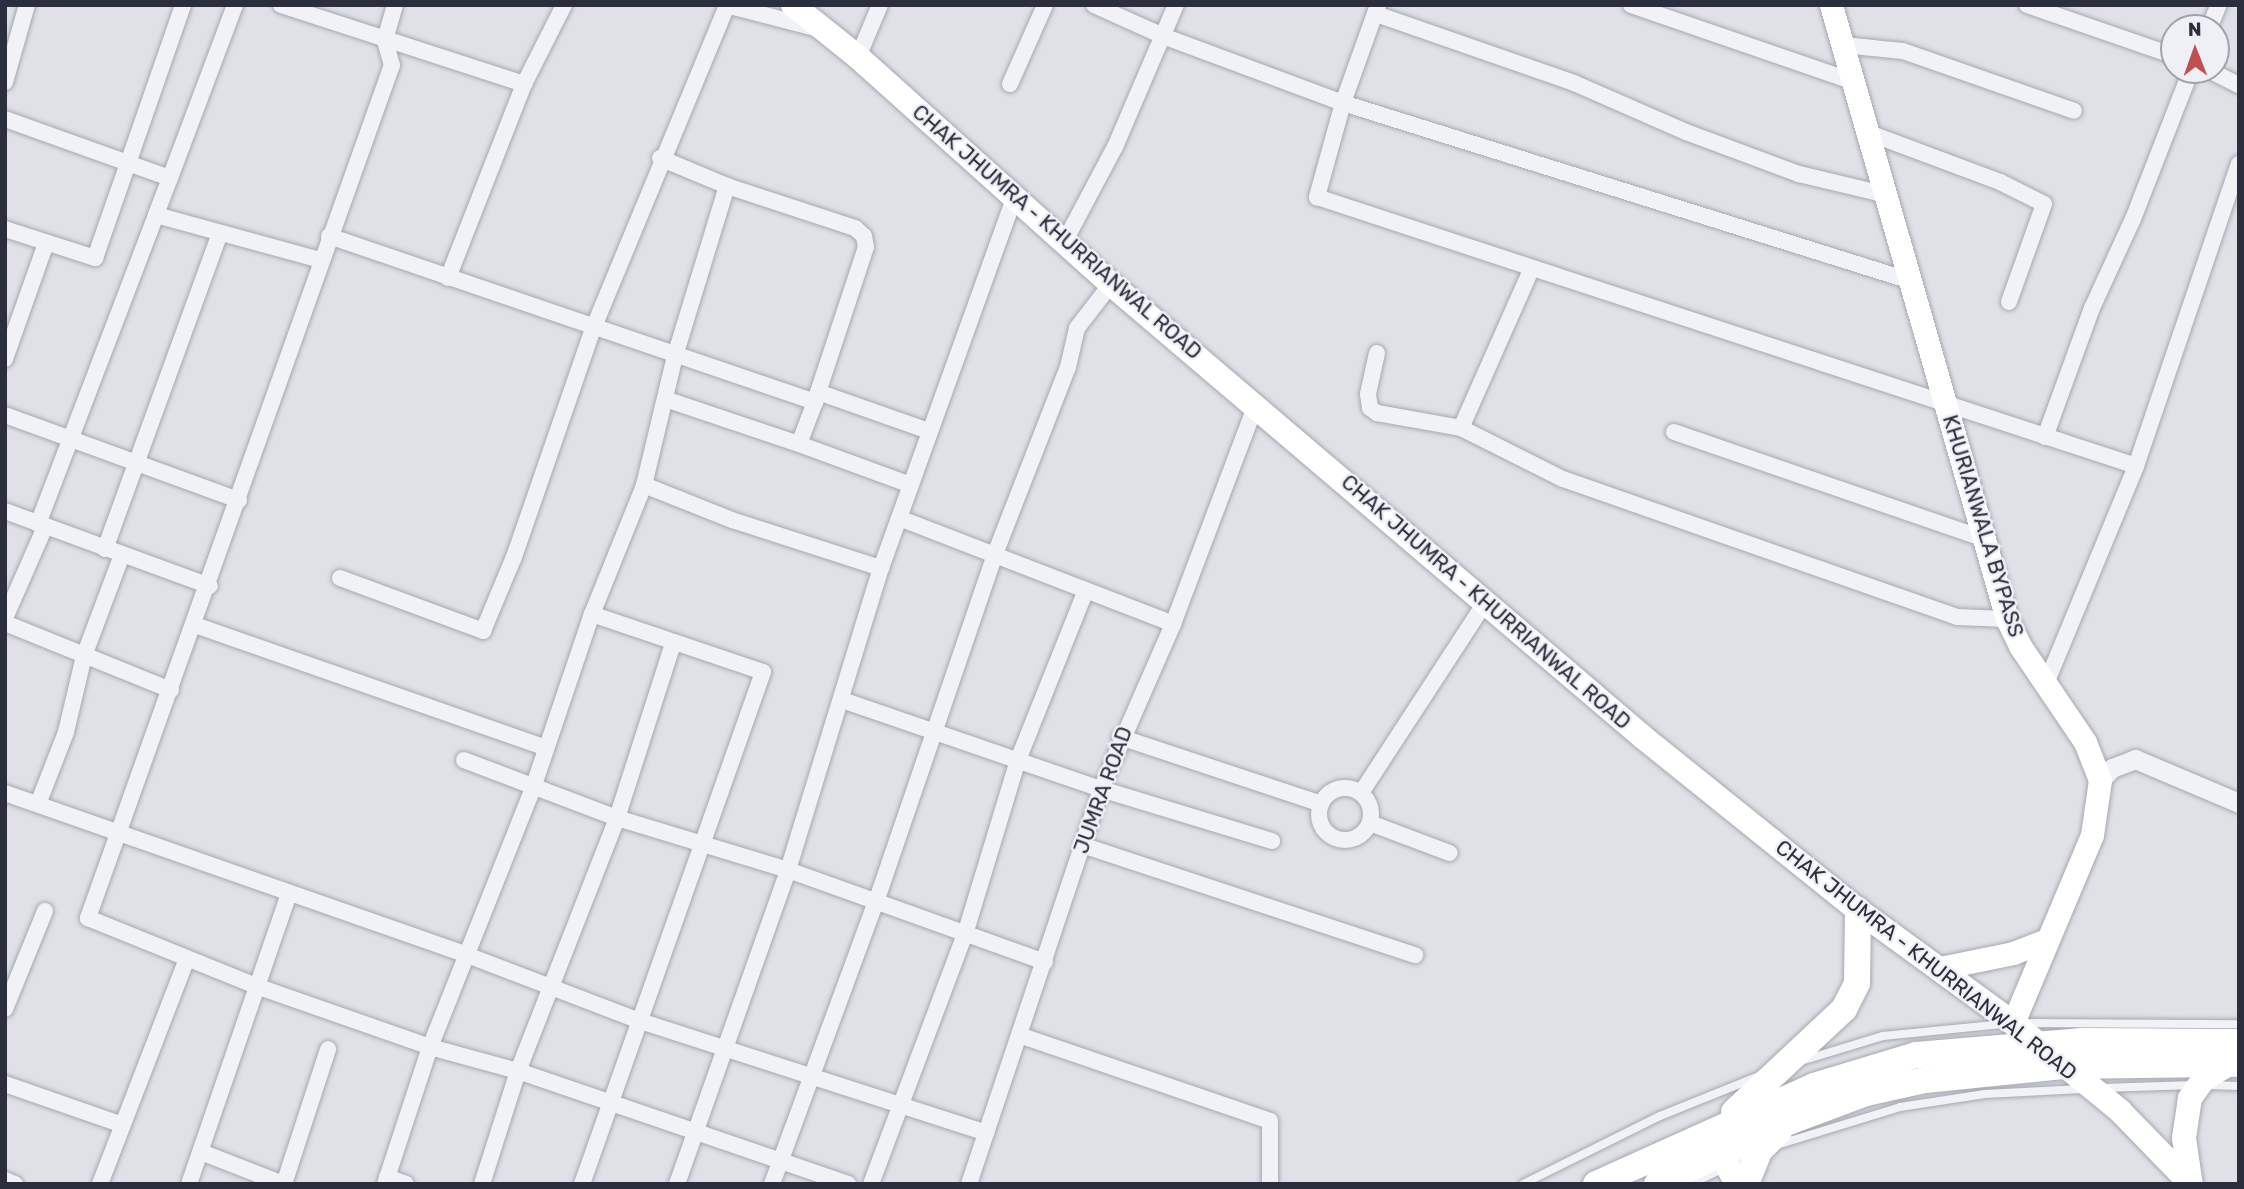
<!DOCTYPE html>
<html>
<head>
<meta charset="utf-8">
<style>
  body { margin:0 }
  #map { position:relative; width:2244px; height:1189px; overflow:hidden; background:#dfe1e7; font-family:Rubik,sans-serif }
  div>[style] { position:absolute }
  .roads { filter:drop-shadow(0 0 2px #a5a8b1) drop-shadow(0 0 2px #a5a8b1) }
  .service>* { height:8px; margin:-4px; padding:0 4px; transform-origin:4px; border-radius:4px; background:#f1f2f6 }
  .minor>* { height:16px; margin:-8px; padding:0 8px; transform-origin:8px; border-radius:8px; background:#f1f2f6 }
  .minor>.ring { margin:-8px; padding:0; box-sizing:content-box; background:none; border:16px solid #f1f2f6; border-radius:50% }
  .tertiary>* { height:19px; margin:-9.5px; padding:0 9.5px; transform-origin:9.5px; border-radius:9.5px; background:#f1f2f6 }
  .secondary>* { height:23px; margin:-11.5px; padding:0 11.5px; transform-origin:11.5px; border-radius:11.5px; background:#fff }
  .primary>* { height:24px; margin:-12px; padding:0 12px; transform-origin:12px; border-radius:12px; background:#fff }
  .trunk>* { height:26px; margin:-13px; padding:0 13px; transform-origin:13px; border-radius:13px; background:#fff }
  span { translate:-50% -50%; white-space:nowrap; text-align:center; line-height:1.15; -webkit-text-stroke:5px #eef0f5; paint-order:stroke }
  .street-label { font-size:21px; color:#2a2e3d }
  .frame { position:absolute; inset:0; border:7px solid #2a2e3d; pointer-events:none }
  .north { position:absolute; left:2160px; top:14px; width:70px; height:70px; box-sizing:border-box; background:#eef0f5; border:2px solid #a0a2ab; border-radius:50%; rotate:359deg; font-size:19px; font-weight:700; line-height:28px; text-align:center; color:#2a2e3d }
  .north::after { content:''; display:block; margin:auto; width:24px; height:32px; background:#c14f52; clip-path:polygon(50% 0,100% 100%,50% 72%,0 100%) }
</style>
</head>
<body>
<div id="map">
  <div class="roads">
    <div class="service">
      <div style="left:2024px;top:1023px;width:215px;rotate:0.3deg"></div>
      <div style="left:1801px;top:1061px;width:86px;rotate:-17deg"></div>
      <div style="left:1883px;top:1036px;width:122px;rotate:-5.7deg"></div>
      <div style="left:2207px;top:1085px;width:32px;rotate:2deg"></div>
      <div style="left:2102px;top:1088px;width:92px;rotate:-1.9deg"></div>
      <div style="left:1780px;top:1144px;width:126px;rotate:-17.1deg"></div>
      <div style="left:1900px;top:1107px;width:86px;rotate:-8.7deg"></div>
      <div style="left:1985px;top:1094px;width:97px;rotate:-3deg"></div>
      <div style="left:1523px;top:1184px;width:153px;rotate:-26.4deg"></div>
      <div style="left:1660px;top:1116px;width:107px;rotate:-22deg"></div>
      <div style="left:1691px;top:1184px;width:67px;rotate:-25.8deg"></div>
    </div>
    <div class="minor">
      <div style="left:281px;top:5px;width:256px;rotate:18deg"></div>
      <div style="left:395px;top:5px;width:37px;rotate:106deg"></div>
      <div style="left:385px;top:41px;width:25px;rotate:74deg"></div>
      <div style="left:392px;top:65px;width:906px;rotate:109.62deg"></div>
      <div style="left:88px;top:918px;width:181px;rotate:22deg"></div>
      <div style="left:256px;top:986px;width:184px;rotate:19.3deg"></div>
      <div style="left:430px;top:1047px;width:91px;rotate:15.3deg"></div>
      <div style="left:518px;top:1071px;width:349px;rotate:18.9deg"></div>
      <div style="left:726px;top:5px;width:92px;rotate:14.5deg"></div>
      <div style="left:1094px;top:5px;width:76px;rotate:24.2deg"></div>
      <div style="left:1163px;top:36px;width:192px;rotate:20.4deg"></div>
      <div style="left:1343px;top:103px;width:595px;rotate:17.4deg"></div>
      <div style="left:1378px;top:5px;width:104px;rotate:109.7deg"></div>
      <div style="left:1343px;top:103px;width:98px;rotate:105.5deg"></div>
      <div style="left:1317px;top:197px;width:862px;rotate:18.18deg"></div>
      <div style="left:1631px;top:5px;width:236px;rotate:19deg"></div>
      <div style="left:2027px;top:5px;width:156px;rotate:19.1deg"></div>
      <div style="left:1376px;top:14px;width:210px;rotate:19.2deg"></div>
      <div style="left:1574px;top:83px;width:122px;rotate:23.6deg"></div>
      <div style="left:1686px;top:132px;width:121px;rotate:20.4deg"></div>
      <div style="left:1799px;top:174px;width:90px;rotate:13.4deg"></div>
      <div style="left:2209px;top:28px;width:25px;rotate:-67deg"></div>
      <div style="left:1843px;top:45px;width:60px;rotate:5.7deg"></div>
      <div style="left:1903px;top:51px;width:181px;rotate:19.3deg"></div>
      <div style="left:858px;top:57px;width:56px;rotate:-67.1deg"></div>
      <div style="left:2209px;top:70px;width:34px;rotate:27deg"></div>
      <div style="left:5px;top:82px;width:80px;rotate:-74.1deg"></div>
      <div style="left:1010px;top:84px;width:86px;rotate:-66.1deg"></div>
      <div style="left:5px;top:119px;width:175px;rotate:19.7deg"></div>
      <div style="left:170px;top:178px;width:40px;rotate:111deg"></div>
      <div style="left:156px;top:215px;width:170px;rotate:15.3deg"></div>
      <div style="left:1869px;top:133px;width:140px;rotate:20.5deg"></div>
      <div style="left:2000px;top:182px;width:49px;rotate:26.6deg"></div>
      <div style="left:2044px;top:204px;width:104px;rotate:109.7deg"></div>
      <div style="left:660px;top:158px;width:73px;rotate:22.7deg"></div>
      <div style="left:727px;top:186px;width:135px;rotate:18.2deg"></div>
      <div style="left:855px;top:228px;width:12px;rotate:42deg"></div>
      <div style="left:864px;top:236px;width:11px;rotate:80deg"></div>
      <div style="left:866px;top:247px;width:153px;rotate:108.3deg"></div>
      <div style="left:170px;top:178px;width:185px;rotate:-69.4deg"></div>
      <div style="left:5px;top:229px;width:95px;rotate:17.9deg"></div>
      <div style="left:95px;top:258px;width:268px;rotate:-70.8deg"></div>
      <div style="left:329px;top:236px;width:514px;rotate:18.86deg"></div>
      <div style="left:815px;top:402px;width:10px;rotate:-73deg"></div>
      <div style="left:818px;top:392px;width:118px;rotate:19.4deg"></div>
      <div style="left:1066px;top:239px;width:104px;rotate:-62deg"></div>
      <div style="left:1115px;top:147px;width:155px;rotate:-66.8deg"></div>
      <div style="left:448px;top:278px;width:208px;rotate:-68.6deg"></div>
      <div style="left:524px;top:84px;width:89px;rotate:-63.1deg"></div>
      <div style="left:1377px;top:353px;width:42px;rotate:102.4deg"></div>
      <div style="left:1368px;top:394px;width:14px;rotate:82deg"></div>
      <div style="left:1370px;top:408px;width:9px;rotate:36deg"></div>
      <div style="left:1377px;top:413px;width:85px;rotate:10.1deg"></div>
      <div style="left:1461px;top:428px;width:114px;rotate:26.6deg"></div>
      <div style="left:1563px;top:479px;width:417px;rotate:19.3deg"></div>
      <div style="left:1957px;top:617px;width:50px;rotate:2.3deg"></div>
      <div style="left:5px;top:359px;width:120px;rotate:-70.5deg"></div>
      <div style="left:668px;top:400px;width:138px;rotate:18.6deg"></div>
      <div style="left:815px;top:402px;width:45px;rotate:110.9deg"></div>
      <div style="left:799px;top:444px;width:119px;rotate:20.1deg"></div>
      <div style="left:5px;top:415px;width:249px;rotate:20deg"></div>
      <div style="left:1461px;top:428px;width:175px;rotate:-66.1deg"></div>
      <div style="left:1674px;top:432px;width:328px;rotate:19deg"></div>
      <div style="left:2045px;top:437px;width:137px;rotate:-70deg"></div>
      <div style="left:2092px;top:308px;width:98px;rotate:-65.3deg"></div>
      <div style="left:2133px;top:219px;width:160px;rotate:-68.7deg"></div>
      <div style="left:644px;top:485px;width:95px;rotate:21.7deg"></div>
      <div style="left:732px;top:520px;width:157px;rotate:17.9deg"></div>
      <div style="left:5px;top:511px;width:218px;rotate:20.1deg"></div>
      <div style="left:899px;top:518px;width:294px;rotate:21.1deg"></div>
      <div style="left:38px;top:524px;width:331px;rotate:-69.1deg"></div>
      <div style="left:105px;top:549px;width:336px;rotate:-70deg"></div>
      <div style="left:340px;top:578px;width:153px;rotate:20.3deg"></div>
      <div style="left:483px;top:631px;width:80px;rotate:-67.3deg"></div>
      <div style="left:514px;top:557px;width:241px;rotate:-70.9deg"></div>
      <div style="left:593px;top:329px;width:351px;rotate:-67.5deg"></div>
      <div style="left:5px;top:618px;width:99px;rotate:-66.3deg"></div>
      <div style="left:5px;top:623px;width:179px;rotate:22deg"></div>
      <div style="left:195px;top:625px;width:370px;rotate:19.3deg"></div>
      <div style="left:2045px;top:686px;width:238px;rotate:-67.5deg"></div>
      <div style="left:2136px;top:466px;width:319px;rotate:-71.2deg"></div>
      <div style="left:842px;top:700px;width:274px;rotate:19deg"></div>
      <div style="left:1101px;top:789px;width:179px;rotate:16.9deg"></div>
      <div style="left:1120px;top:737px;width:212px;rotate:18.4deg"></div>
      <div style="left:464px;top:760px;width:164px;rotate:20.8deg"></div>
      <div style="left:617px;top:818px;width:179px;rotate:16.9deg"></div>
      <div style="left:788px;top:870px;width:273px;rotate:19.7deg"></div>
      <div class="ring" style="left:1319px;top:788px;width:36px;height:36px"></div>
      <div style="left:5px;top:793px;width:490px;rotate:19.3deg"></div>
      <div style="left:467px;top:955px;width:185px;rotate:20.9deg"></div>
      <div style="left:640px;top:1021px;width:364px;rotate:17.9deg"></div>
      <div style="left:1361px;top:793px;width:229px;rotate:-56.9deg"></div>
      <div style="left:38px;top:804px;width:77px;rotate:-68.7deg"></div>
      <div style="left:66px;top:732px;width:78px;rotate:-76.7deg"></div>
      <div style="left:84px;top:656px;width:108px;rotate:-69.4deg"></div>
      <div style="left:1370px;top:823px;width:85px;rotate:20.6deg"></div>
      <div style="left:1082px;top:845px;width:351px;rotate:18.3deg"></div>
      <div style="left:5px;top:1009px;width:106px;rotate:-67.8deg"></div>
      <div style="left:1022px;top:1036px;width:262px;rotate:18.9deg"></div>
      <div style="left:1270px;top:1121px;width:63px;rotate:90deg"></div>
      <div style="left:5px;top:1084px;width:122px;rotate:19.2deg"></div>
      <div style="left:201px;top:1152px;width:88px;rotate:21.3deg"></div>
      <div style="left:387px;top:1177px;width:20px;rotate:20deg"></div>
      <div style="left:5px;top:1180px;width:11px;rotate:22deg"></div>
      <div style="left:100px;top:1184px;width:242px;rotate:-68.9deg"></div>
      <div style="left:189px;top:1184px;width:308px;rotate:-71deg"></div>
      <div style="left:284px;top:1184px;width:142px;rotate:-71.9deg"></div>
      <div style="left:385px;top:1184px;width:144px;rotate:-71.8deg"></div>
      <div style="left:430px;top:1047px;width:282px;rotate:-68.3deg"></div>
      <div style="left:534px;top:785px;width:181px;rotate:-71.3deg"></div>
      <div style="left:592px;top:614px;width:139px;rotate:-68deg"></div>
      <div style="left:644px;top:485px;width:133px;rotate:-76.5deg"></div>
      <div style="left:675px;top:356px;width:178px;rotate:-73deg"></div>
      <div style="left:482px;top:1184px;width:119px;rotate:-72.3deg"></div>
      <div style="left:518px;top:1071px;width:272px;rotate:-68.6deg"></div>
      <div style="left:617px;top:818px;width:183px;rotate:-72.2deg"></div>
      <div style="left:582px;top:1184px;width:543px;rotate:-70.53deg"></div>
      <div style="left:763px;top:672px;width:181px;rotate:-161.3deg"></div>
      <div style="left:677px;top:1184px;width:333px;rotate:-70.5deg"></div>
      <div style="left:788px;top:870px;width:316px;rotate:-72.9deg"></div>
      <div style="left:881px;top:568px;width:398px;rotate:-70.2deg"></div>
      <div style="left:772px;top:1184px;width:301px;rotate:-69.8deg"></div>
      <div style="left:876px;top:902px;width:368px;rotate:-71.1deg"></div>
      <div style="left:995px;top:554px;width:201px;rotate:-68.7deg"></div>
      <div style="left:1068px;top:367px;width:40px;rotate:-77deg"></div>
      <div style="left:1077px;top:328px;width:56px;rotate:-52.3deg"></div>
      <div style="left:871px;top:1184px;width:270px;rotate:-69.4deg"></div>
      <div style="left:966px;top:931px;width:179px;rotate:-73.1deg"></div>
      <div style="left:1018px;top:760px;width:183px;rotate:-68.2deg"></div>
      <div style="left:969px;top:1184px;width:416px;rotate:-71.5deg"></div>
      <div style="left:1101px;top:789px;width:180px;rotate:-66.4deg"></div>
      <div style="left:1173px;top:624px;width:235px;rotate:-69.3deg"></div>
    </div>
    <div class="tertiary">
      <div style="left:2100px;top:780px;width:17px;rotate:-45deg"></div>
      <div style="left:2112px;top:768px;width:25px;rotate:-21deg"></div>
      <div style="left:2135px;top:759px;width:113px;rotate:22.9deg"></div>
    </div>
    <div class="secondary">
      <div style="left:1831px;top:5px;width:639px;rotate:74.01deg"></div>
      <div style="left:2007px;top:619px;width:30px;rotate:64deg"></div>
      <div style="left:2020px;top:646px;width:116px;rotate:55.9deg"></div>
      <div style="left:2085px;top:742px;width:41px;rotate:68.5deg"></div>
      <div style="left:2100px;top:780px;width:56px;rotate:98.3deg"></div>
      <div style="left:2092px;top:835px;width:204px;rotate:112.8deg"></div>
      <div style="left:1940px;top:968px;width:75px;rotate:-11.6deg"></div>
      <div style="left:2013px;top:953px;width:36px;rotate:-21deg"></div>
    </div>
    <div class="primary">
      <div style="left:793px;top:5px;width:83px;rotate:38.7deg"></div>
      <div style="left:858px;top:57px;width:340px;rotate:41.9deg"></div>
      <div style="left:1111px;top:284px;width:700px;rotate:40.42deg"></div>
      <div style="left:1644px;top:738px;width:275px;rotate:38.8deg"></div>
      <div style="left:1858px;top:910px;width:192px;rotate:36.1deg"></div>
      <div style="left:2013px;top:1023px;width:139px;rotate:39.4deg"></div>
      <div style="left:2120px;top:1111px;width:102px;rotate:45.8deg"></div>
      <div style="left:1712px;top:1138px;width:52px;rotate:61.5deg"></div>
      <div style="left:2190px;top:1179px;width:41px;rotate:-98.3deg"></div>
      <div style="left:2184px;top:1138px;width:40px;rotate:-81.5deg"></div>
      <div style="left:2190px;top:1098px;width:24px;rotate:-54deg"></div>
      <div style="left:2204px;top:1079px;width:29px;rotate:-31deg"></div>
    </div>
    <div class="trunk">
      <div style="left:1734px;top:1112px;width:151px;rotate:-43.1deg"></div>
      <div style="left:1844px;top:1009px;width:29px;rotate:-63deg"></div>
      <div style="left:1857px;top:983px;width:73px;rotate:-89.2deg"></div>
      <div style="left:1596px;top:1184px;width:239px;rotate:-24.2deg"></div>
      <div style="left:1814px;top:1086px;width:107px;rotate:-16.9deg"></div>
      <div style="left:1916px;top:1055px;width:167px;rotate:-4.8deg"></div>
      <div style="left:2082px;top:1041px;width:157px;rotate:0.4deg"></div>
      <div style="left:1657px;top:1184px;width:148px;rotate:-25.2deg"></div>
      <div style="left:1791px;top:1121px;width:80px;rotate:-20.5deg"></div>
      <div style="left:1866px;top:1093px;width:60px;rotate:-12.4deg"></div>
      <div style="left:1925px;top:1080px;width:139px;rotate:-5.8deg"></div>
      <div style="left:2063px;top:1066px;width:176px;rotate:-0.7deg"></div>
      <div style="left:1746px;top:1184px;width:35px;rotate:-68deg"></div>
      <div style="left:1759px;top:1151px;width:28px;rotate:-45deg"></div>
    </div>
  </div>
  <div class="street-label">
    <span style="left:1057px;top:232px;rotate:41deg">CHAK JHUMRA - KHURRIANWAL ROAD</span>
    <span style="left:1983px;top:526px;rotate:73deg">KHURIANWALA BYPASS</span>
    <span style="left:1486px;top:602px;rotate:41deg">CHAK JHUMRA - KHURRIANWAL ROAD</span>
    <span style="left:1103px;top:790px;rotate:-70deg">JUMRA ROAD</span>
    <span style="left:1926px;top:960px;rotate:38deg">CHAK JHUMRA - KHURRIANWAL ROAD</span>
  </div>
  <div class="frame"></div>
  <div class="north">N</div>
</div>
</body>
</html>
